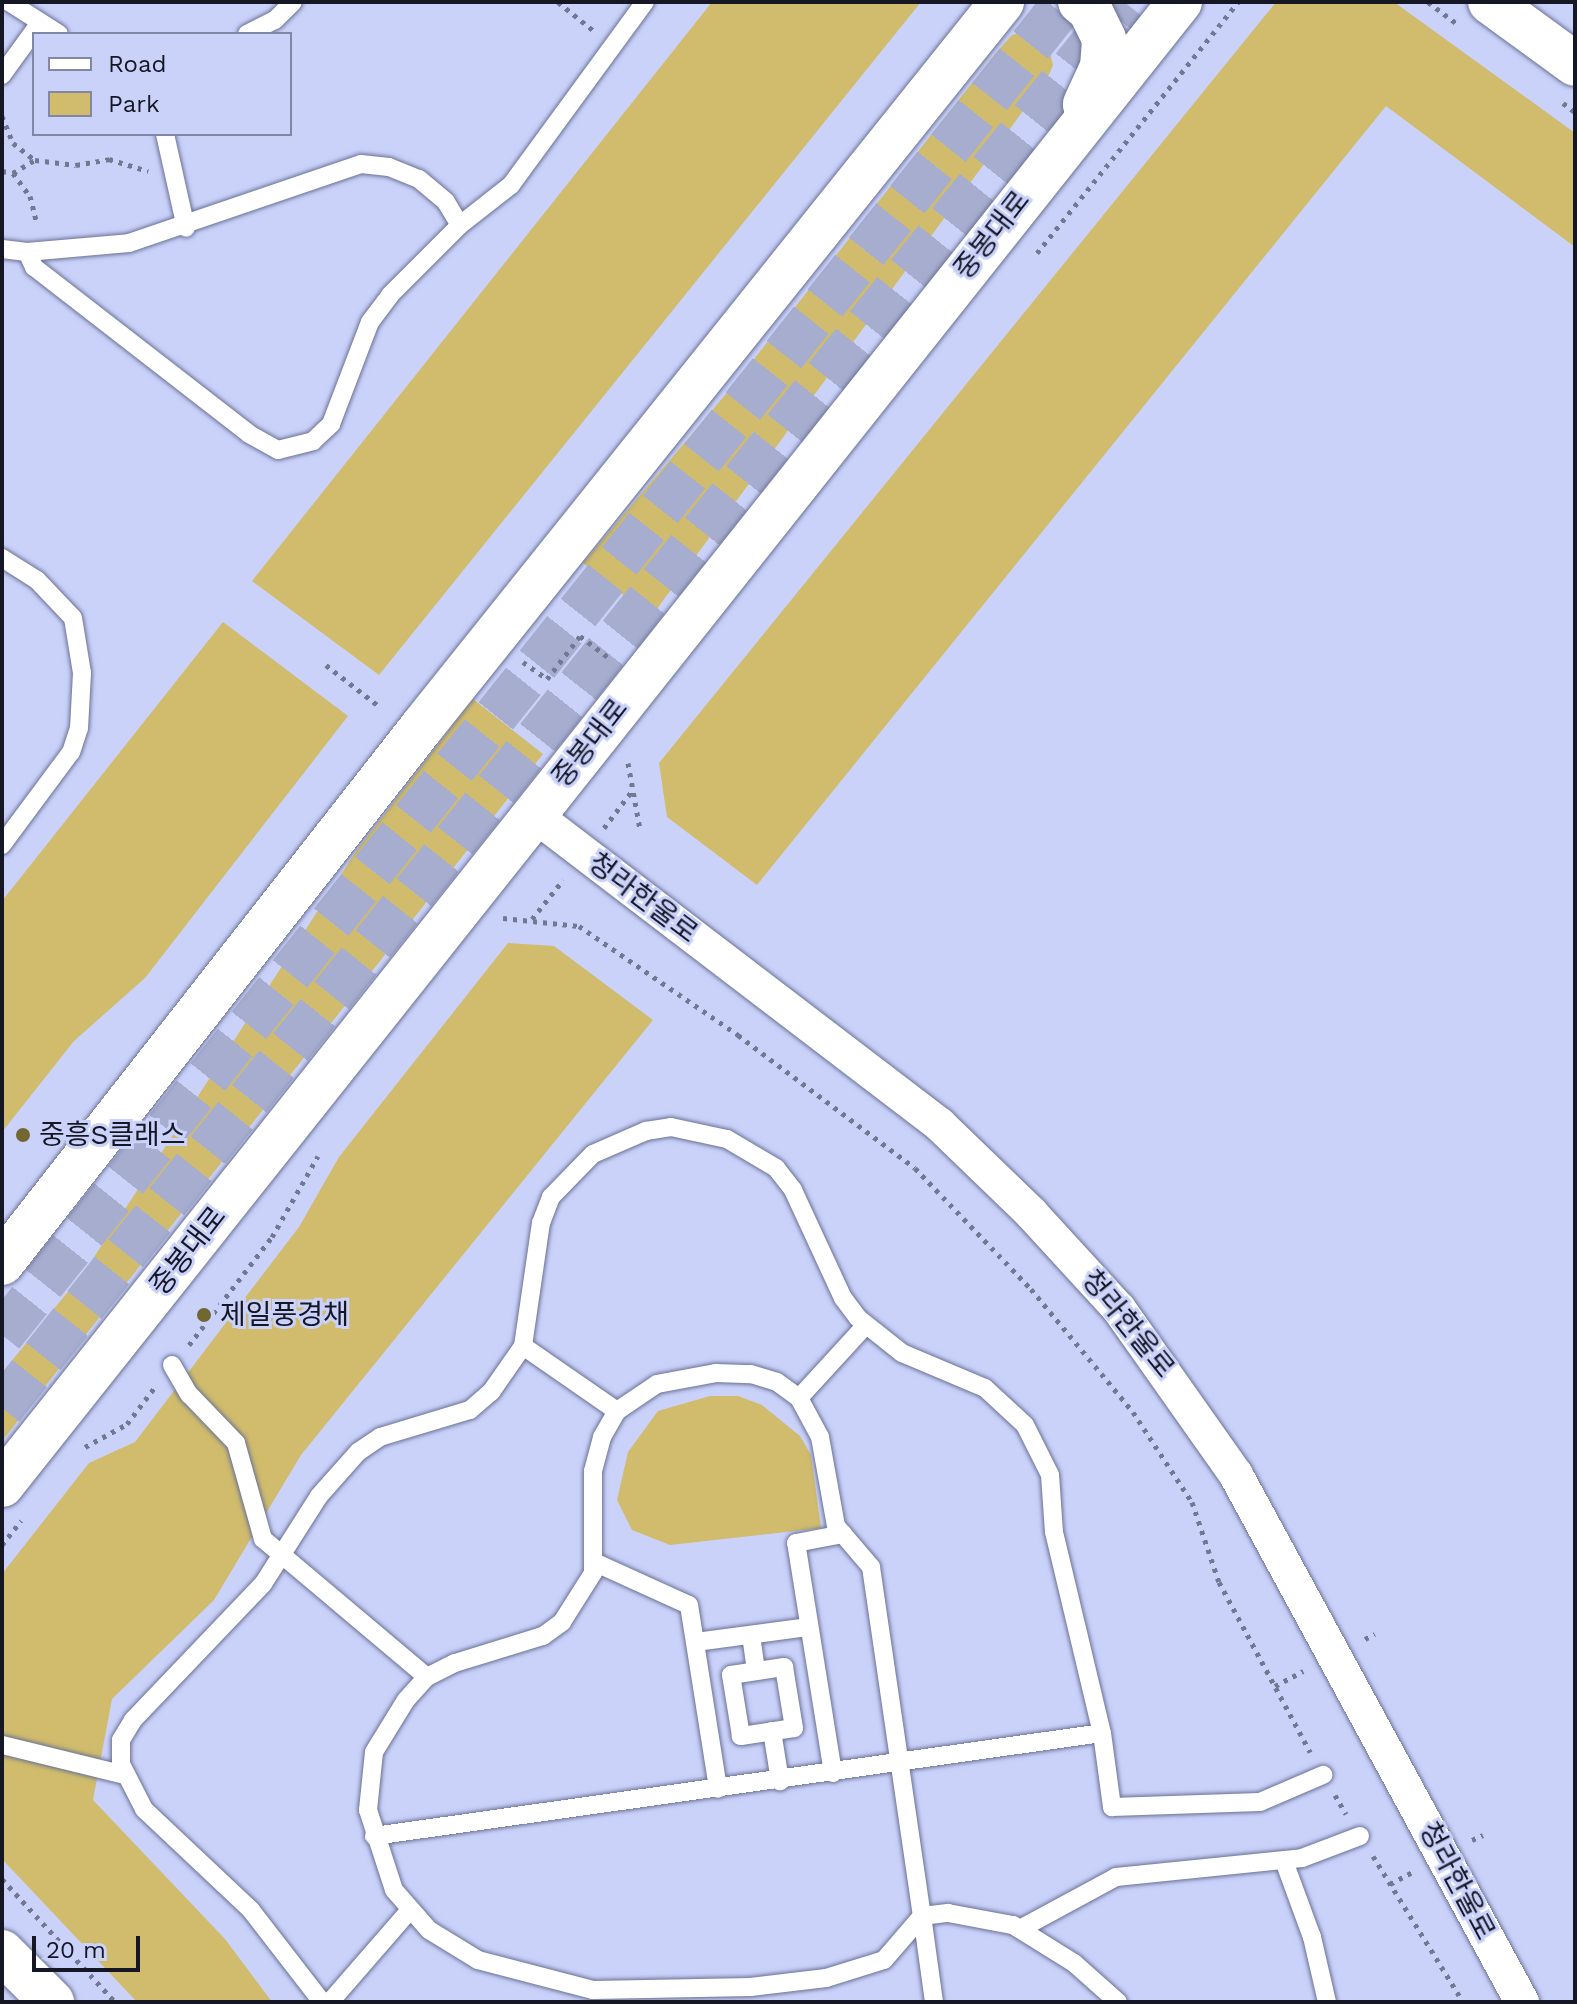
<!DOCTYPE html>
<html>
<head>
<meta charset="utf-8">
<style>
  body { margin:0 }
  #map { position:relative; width:1577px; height:2004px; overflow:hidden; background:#cad2fa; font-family:"Work Sans","Noto Sans KR",sans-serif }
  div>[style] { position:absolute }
  .green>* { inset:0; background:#d0bc6c }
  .secondary-tunnel>* { height:44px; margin-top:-22px; transform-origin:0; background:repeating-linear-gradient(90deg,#a6adcf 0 44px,transparent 0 66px) }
  .path>* { height:5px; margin-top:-2.5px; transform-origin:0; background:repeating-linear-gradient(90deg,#727792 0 4px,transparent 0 10px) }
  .roads { filter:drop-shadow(0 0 2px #6a7195) drop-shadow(0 0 2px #6a7195) }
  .lane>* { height:18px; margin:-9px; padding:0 9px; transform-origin:9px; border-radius:9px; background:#fff }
  .street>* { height:34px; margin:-17px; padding:0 17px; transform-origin:17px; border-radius:17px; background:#fff }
  .secondary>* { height:44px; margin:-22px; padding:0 22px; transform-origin:22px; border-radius:22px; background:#fff }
  .dots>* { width:22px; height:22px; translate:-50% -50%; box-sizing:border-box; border:4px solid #cad2fa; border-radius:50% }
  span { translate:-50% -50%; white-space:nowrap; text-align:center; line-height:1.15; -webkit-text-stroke:6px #cad2fa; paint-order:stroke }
  .street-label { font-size:28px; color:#151725 }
  .poi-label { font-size:28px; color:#151725 }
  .left { translate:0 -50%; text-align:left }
  .frame { position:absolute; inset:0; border:4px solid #151725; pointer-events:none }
  .legend { position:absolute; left:32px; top:32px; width:260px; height:104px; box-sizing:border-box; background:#cad2fa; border:2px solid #8287a5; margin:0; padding:10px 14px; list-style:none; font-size:24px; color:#151725 }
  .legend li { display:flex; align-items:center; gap:16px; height:40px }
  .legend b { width:40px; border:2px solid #8287a5 }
  .scale { position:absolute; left:32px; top:1936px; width:108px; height:36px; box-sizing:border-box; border:4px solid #151725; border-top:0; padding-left:10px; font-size:24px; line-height:28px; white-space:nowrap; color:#151725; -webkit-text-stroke:6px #cad2fa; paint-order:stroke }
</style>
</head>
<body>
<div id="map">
  <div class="green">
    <div style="clip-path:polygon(712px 2px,921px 2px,379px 675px,252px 581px)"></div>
    <div style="clip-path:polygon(1276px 2px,1394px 2px,1575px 133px,1575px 247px,1386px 106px,757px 885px,667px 817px,659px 763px)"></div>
    <div style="clip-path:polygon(1022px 32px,1034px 32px,1047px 42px,1053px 65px,1048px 77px,651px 617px,583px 563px,736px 382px,995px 54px,1012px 35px)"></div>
    <div style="clip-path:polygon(223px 622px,348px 716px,145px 978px,74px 1041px,2px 1132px,2px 901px)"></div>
    <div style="clip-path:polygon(473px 699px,543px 754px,2px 1441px,2px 1373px,87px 1268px,355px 853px)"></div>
    <div style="clip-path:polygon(508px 943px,554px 946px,653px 1020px,301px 1455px,214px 1600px,112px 1699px,93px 1800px,225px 1939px,272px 2002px,137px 2002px,2px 1859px,2px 1574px,89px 1463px,135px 1442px,299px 1227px,339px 1157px)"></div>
    <div style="clip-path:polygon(710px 1396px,738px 1396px,762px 1405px,800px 1436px,811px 1455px,821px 1528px,670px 1545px,632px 1530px,617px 1500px,628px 1452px,658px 1411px)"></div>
  </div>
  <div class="secondary-tunnel">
    <div style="left:2px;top:1335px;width:1705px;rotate:-51.43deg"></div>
    <div style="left:2px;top:1408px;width:1799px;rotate:-51.38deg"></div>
  </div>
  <div class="path">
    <div style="left:558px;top:2px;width:46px;rotate:38.9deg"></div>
    <div style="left:1428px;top:2px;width:35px;rotate:37deg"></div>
    <div style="left:1563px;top:103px;width:15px;rotate:37deg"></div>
    <div style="left:2px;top:116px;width:29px;rotate:68deg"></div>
    <div style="left:13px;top:143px;width:28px;rotate:38deg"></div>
    <div style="left:2px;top:171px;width:11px;rotate:10deg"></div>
    <div style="left:13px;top:173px;width:26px;rotate:-31deg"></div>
    <div style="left:35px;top:160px;width:41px;rotate:7deg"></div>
    <div style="left:76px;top:165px;width:34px;rotate:-10deg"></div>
    <div style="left:109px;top:159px;width:41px;rotate:17.1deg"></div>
    <div style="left:13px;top:173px;width:29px;rotate:54deg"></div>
    <div style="left:30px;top:196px;width:29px;rotate:76deg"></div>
    <div style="left:1037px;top:253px;width:322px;rotate:-51.3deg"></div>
    <div style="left:523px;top:662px;width:29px;rotate:35deg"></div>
    <div style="left:547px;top:679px;width:54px;rotate:-52.5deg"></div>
    <div style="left:580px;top:636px;width:39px;rotate:37deg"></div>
    <div style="left:326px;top:665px;width:68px;rotate:37.9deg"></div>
    <div style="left:628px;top:763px;width:67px;rotate:79.7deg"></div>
    <div style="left:604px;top:828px;width:46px;rotate:-52.9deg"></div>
    <div style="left:503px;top:918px;width:76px;rotate:6deg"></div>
    <div style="left:579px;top:926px;width:193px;rotate:34.4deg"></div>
    <div style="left:738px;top:1035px;width:221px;rotate:36.9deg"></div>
    <div style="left:915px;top:1168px;width:168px;rotate:46.2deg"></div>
    <div style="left:1031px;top:1289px;width:160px;rotate:50.3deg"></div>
    <div style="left:1133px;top:1412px;width:108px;rotate:56.8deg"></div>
    <div style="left:1192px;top:1502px;width:84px;rotate:71.4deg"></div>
    <div style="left:1219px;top:1582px;width:193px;rotate:61.8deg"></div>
    <div style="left:532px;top:919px;width:50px;rotate:-51.5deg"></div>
    <div style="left:189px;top:1345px;width:136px;rotate:-52.5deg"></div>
    <div style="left:272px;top:1237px;width:93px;rotate:-60.4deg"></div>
    <div style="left:85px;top:1447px;width:48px;rotate:-28.7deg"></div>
    <div style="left:127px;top:1424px;width:46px;rotate:-52.9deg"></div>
    <div style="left:2px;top:1545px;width:31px;rotate:-52deg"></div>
    <div style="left:1365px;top:1639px;width:11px;rotate:-27deg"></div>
    <div style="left:1275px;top:1686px;width:32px;rotate:-28deg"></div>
    <div style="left:1335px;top:1795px;width:22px;rotate:60deg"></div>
    <div style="left:1472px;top:1840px;width:12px;rotate:-24deg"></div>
    <div style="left:1373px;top:1856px;width:172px;rotate:58.3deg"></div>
    <div style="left:2px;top:1879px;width:167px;rotate:47.4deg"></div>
    <div style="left:1390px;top:1884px;width:27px;rotate:-28deg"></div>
  </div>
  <div class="roads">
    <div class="lane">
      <div style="left:9px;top:2px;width:59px;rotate:32.6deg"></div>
      <div style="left:247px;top:34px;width:31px;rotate:-27deg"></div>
      <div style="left:275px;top:20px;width:25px;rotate:-45deg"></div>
      <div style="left:2px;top:75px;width:63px;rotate:-54deg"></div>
      <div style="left:165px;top:134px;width:96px;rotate:77.4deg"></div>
      <div style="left:2px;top:249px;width:25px;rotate:7deg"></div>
      <div style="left:27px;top:252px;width:102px;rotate:-5deg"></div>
      <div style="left:129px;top:243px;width:245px;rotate:-18.8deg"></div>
      <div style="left:361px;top:164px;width:28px;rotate:6deg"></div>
      <div style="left:389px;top:167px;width:32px;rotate:22deg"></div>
      <div style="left:419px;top:179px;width:35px;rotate:40deg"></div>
      <div style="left:446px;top:202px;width:27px;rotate:59deg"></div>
      <div style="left:27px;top:252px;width:17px;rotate:65deg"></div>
      <div style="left:34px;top:267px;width:272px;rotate:37.8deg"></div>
      <div style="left:249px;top:434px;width:33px;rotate:29deg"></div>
      <div style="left:278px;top:450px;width:36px;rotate:-14deg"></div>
      <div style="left:313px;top:441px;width:25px;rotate:-43deg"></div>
      <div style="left:331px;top:424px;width:109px;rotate:-69.1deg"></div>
      <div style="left:370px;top:322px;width:34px;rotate:-53deg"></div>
      <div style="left:390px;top:295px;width:99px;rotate:-45deg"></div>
      <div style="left:460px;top:225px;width:65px;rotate:-38.1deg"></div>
      <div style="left:511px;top:185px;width:227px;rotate:-53.8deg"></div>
      <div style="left:2px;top:558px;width:41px;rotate:32.2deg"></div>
      <div style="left:37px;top:580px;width:52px;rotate:46.5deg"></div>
      <div style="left:73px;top:618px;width:56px;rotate:80.7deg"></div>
      <div style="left:82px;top:673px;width:55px;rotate:93.1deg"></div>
      <div style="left:79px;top:728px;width:25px;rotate:108deg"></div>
      <div style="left:71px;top:752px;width:116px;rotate:126.6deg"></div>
      <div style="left:523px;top:1346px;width:114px;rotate:34.7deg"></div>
      <div style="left:172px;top:1365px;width:34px;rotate:60deg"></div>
      <div style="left:189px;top:1394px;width:68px;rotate:46.2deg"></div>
      <div style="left:236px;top:1443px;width:100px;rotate:74.3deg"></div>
      <div style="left:263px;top:1539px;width:214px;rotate:40.1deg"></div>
      <div style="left:716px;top:1373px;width:35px;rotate:2deg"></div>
      <div style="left:751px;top:1374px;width:27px;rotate:17deg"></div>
      <div style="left:777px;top:1382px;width:27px;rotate:36deg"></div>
      <div style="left:799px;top:1398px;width:44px;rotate:61.7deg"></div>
      <div style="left:820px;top:1437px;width:90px;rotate:79.8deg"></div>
      <div style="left:836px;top:1526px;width:54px;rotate:49.5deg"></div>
      <div style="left:871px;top:1567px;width:353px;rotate:81.7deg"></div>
      <div style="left:922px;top:1916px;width:58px;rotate:130.8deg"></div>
      <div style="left:884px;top:1960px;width:61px;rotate:162.8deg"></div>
      <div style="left:826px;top:1978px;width:76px;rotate:173.2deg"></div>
      <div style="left:751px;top:1987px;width:158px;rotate:178.9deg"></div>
      <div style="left:593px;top:1990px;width:119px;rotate:-165.4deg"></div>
      <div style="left:478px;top:1960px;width:57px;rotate:-148.5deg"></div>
      <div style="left:429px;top:1930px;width:53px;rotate:-131.2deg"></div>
      <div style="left:394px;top:1890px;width:84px;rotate:-108deg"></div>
      <div style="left:368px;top:1810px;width:58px;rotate:-84.1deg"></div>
      <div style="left:374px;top:1752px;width:61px;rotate:-58.4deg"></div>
      <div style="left:406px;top:1700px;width:31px;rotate:-48deg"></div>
      <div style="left:427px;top:1677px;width:31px;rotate:-27deg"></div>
      <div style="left:455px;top:1663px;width:92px;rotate:-17.1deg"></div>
      <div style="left:543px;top:1636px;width:24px;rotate:-36deg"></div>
      <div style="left:562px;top:1622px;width:58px;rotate:-57.7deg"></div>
      <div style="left:593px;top:1573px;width:102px;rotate:-90deg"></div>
      <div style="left:593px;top:1471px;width:35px;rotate:-75deg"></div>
      <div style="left:602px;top:1437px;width:30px;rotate:-60deg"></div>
      <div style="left:617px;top:1411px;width:48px;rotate:-34deg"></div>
      <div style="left:657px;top:1384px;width:60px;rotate:-10.6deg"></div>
      <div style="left:799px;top:1398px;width:99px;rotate:-47.5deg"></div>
      <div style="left:594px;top:1562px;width:104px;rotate:24.4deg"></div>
      <div style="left:689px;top:1605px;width:186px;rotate:81deg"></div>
      <div style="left:751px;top:1635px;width:36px;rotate:82deg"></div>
      <div style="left:696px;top:1642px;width:114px;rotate:-7.6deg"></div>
      <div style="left:784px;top:1667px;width:62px;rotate:80.7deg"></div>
      <div style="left:794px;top:1728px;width:54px;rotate:171.4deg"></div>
      <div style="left:741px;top:1736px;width:62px;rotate:-99.3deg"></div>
      <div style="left:731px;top:1675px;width:54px;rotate:-8.6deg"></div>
      <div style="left:772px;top:1731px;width:51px;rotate:80.9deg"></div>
      <div style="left:2px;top:1745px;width:127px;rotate:13.7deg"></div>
      <div style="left:833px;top:1773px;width:233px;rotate:-99.1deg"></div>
      <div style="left:796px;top:1543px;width:48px;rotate:-10.8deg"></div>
      <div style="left:374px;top:1836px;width:735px;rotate:-8.05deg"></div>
      <div style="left:1284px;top:1861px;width:81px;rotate:69.8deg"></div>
      <div style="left:1312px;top:1937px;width:67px;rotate:77deg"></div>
      <div style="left:1020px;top:1929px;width:109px;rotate:-28.4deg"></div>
      <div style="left:1116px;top:1877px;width:187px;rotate:-5.8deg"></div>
      <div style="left:1302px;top:1858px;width:62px;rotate:-20.8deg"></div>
      <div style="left:322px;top:2002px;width:116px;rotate:-127.7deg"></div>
      <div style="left:251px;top:1910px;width:147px;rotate:-136.7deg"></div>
      <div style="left:144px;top:1809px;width:51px;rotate:-117.1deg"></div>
      <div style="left:121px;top:1764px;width:24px;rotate:-90deg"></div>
      <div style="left:121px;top:1740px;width:23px;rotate:-59deg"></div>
      <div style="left:133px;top:1720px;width:188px;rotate:-46.3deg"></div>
      <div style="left:263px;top:1584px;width:104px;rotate:-57.5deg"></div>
      <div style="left:319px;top:1496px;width:59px;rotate:-48.4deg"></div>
      <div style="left:358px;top:1452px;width:27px;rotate:-34deg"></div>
      <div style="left:380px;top:1437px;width:94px;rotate:-16.7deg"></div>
      <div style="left:470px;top:1410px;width:28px;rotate:-41deg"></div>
      <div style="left:491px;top:1392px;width:56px;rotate:-55.2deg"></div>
      <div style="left:523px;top:1346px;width:124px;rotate:-81.7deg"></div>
      <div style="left:541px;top:1223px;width:28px;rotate:-69deg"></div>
      <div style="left:551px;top:1197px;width:60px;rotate:-45.7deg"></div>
      <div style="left:593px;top:1154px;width:58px;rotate:-23.5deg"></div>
      <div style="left:646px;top:1131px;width:25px;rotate:-9deg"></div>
      <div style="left:671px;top:1127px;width:57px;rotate:12.1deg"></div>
      <div style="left:727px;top:1139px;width:57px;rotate:30.6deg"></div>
      <div style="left:776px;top:1168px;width:28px;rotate:52deg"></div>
      <div style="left:793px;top:1190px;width:119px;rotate:65.2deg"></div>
      <div style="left:843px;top:1298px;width:25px;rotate:53deg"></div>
      <div style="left:858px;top:1318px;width:56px;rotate:38.5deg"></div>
      <div style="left:902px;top:1353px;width:90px;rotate:22.9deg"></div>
      <div style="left:985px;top:1388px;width:54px;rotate:42.8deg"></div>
      <div style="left:1025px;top:1425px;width:56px;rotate:63.4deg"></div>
      <div style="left:1050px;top:1475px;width:57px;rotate:86deg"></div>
      <div style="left:1054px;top:1532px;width:207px;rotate:76.6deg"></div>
      <div style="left:1102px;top:1733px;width:75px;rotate:82.3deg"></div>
      <div style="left:1112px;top:1807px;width:148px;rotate:-1.9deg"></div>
      <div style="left:1260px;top:1802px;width:69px;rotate:-23.2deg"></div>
      <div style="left:330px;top:2002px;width:121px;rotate:-49deg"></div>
      <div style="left:934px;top:2002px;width:87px;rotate:-97.9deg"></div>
      <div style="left:922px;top:1916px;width:26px;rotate:-7deg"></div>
      <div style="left:948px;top:1913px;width:66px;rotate:10.5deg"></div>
      <div style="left:1013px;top:1925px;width:72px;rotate:31.9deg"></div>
      <div style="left:1074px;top:1963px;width:59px;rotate:41.6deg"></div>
    </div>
    <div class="street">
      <div style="left:533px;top:814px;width:512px;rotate:37.38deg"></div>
      <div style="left:940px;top:1125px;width:127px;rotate:44deg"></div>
      <div style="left:1031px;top:1213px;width:130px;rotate:47.5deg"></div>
      <div style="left:1119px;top:1309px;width:203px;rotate:54.8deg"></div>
      <div style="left:1236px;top:1475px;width:600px;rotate:61.51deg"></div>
    </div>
    <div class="secondary">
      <div style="left:1080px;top:2px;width:13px;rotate:39deg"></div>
      <div style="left:1090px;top:10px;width:32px;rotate:64deg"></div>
      <div style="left:1104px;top:39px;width:28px;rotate:94deg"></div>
      <div style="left:1102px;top:67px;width:41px;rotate:114.7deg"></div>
      <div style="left:1490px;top:2px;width:105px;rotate:36.1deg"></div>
      <div style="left:2px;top:1263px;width:680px;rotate:-51.93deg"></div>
      <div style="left:421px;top:728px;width:930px;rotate:-51.33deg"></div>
      <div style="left:2px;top:1485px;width:1894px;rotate:-51.54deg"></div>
      <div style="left:2px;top:1952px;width:71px;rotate:45deg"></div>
    </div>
  </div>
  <div class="dots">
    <div style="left:23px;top:1135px;background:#726633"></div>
    <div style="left:204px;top:1315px;background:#726633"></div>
  </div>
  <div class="street-label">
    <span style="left:992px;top:235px;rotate:-52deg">중봉대로</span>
    <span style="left:590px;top:743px;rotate:-52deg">중봉대로</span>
    <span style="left:643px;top:898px;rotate:37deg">청라한울로</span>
    <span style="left:188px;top:1251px;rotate:-52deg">중봉대로</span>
    <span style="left:1128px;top:1324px;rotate:51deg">청라한울로</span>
    <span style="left:1457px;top:1881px;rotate:62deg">청라한울로</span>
  </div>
  <div class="poi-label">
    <span class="left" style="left:39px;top:1135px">중흥S클래스</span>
    <span class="left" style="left:220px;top:1315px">제일풍경채</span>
  </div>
  <div class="frame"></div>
  <ul class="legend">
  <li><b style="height:10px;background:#fff"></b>Road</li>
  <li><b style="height:22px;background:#d0bc6c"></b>Park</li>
  </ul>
  <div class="scale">20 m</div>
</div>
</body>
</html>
